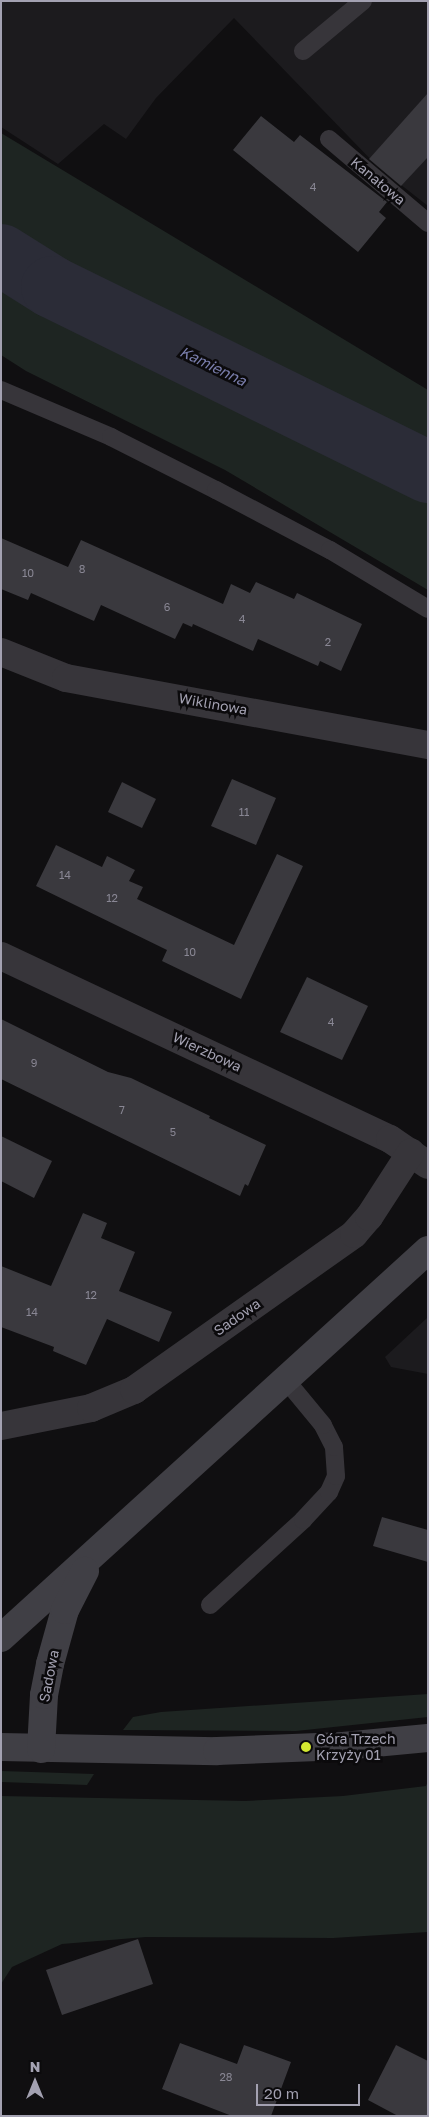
<!DOCTYPE html>
<html>
<head>
<meta charset="utf-8">
<style>
  body { margin:0 }
  #map { position:relative; width:429px; height:2117px; overflow:hidden; background:#100f11; font-family:"Golos Text",sans-serif }
  div>[style] { position:absolute }
  .built>* { inset:0; background:#1c1b1e }
  .green>* { inset:0; background:#1e2522 }
  .river>* { height:62px; margin:-31px; padding:0 31px; transform-origin:31px; border-radius:31px; background:#2b2c37 }
  .building>* { inset:0; background:#3a393e }
  .lane>* { height:18px; margin:-9px; padding:0 9px; transform-origin:9px; border-radius:9px; background:#37353a }
  .street>* { height:28px; margin:-14px; padding:0 14px; transform-origin:14px; border-radius:14px; background:#37353a }
  .secondary>* { height:28px; margin:-14px; padding:0 14px; transform-origin:14px; border-radius:14px; background:#403f45 }
  .dots>* { width:14px; height:14px; translate:-50% -50%; box-sizing:border-box; border:2px solid #0b0a0c; border-radius:50% }
  span { translate:-50% -50%; white-space:nowrap; text-align:center; line-height:1.15; -webkit-text-stroke:5px #0b0a0c; paint-order:stroke }
  .number-label { font-size:11px; color:#898794 }
  .number-label span { -webkit-text-stroke-width:0 }
  .street-label { font-size:14px; color:#a3a1b1 }
  .poi-label { font-size:14px; color:#a3a1b1 }
  .left { translate:0 -50%; text-align:left }
  .water-label { font-size:15px; color:#797dab; font-style:italic }
  .frame { position:absolute; inset:0; border:2px solid #a3a1b1; pointer-events:none }
  .north { position:absolute; left:10px; top:2057px; width:50px; height:50px; -webkit-text-stroke:4px #0b0a0c; paint-order:stroke; rotate:0deg; font-size:14px; font-weight:700; line-height:20px; text-align:center; color:#a3a1b1 }
  .north::after { content:''; display:block; margin:auto; width:18px; height:22px; background:#a3a1b1; clip-path:polygon(50% 0,100% 100%,50% 72%,0 100%) }
  .scale { position:absolute; left:256px; top:2084px; width:104px; height:22px; box-sizing:border-box; border:2px solid #a3a1b1; border-top:0; padding-left:6px; font-size:15px; line-height:18px; white-space:nowrap; color:#a3a1b1; -webkit-text-stroke:4px #0b0a0c; paint-order:stroke }
</style>
</head>
<body>
<div id="map">
  <div class="built">
    <div style="clip-path:polygon(1px 1px,428px 1px,428px 206px,377px 166px,234px 18px,156px 98px,126px 139px,104px 124px,58px 164px,1px 127px)"></div>
    <div style="clip-path:polygon(428px 1317px,428px 1374px,391px 1367px,385px 1357px)"></div>
  </div>
  <div class="green">
    <div style="clip-path:polygon(1px 133px,428px 390px,428px 590px,225px 470px,26px 371px,1px 355px)"></div>
    <div style="clip-path:polygon(428px 1694px,428px 1717px,296px 1731px,123px 1730px,133px 1717px,161px 1712px)"></div>
    <div style="clip-path:polygon(1px 1771px,94px 1774px,87px 1785px,1px 1782px)"></div>
    <div style="clip-path:polygon(428px 1781px,428px 1932px,333px 1938px,146px 1937px,62px 1944px,12px 1967px,1px 1984px,1px 1796px,245px 1801px,343px 1796px,426px 1786px)"></div>
  </div>
  <div class="river">
    <div style="left:1px;top:255px;width:60px;rotate:32.1deg"></div>
    <div style="left:52px;top:287px;width:419px;rotate:26.2deg"></div>
  </div>
  <div class="building">
    <div style="clip-path:polygon(428px 93px,428px 157px,401px 186px,369px 159px)"></div>
    <div style="clip-path:polygon(261px 116px,294px 142px,300px 135px,387px 202px,379px 212px,386px 218px,358px 252px,233px 150px)"></div>
    <div style="clip-path:polygon(1px 538px,68px 567px,81px 540px,223px 604px,231px 584px,250px 593px,256px 582px,294px 599px,297px 593px,362px 624px,341px 671px,320px 661px,318px 666px,258px 639px,253px 651px,193px 624px,192px 627px,183px 623px,175px 639px,101px 605px,94px 621px,31px 593px,28px 600px,1px 589px)"></div>
    <div style="clip-path:polygon(232px 779px,276px 798px,256px 845px,211px 826px)"></div>
    <div style="clip-path:polygon(122px 782px,156px 799px,142px 828px,108px 812px)"></div>
    <div style="clip-path:polygon(56px 845px,102px 867px,107px 856px,135px 870px,129px 881px,143px 887px,137px 899px,234px 945px,277px 854px,303px 866px,241px 999px,162px 961px,167px 950px,36px 886px)"></div>
    <div style="clip-path:polygon(307px 977px,368px 1006px,342px 1060px,280px 1032px)"></div>
    <div style="clip-path:polygon(1px 1019px,108px 1072px,131px 1078px,210px 1116px,209px 1118px,266px 1145px,248px 1186px,245px 1184px,240px 1196px,1px 1079px)"></div>
    <div style="clip-path:polygon(1px 1136px,52px 1161px,34px 1198px,1px 1181px)"></div>
    <div style="clip-path:polygon(83px 1213px,107px 1223px,101px 1238px,135px 1252px,119px 1291px,172px 1312px,159px 1342px,107px 1319px,86px 1365px,53px 1351px,54px 1347px,1px 1327px,1px 1266px,51px 1286px)"></div>
    <div style="clip-path:polygon(382px 1517px,428px 1530px,428px 1562px,373px 1546px)"></div>
    <div style="clip-path:polygon(138px 1939px,153px 1984px,62px 2015px,46px 1970px)"></div>
    <div style="clip-path:polygon(180px 2043px,237px 2064px,244px 2045px,291px 2062px,271px 2116px,232px 2116px,162px 2089px)"></div>
    <div style="clip-path:polygon(396px 2045px,428px 2061px,428px 2116px,398px 2116px,368px 2100px)"></div>
  </div>
  <div class="lane">
    <div style="left:303px;top:51px;width:78px;rotate:-39.8deg"></div>
    <div style="left:329px;top:139px;width:130px;rotate:40.3deg"></div>
    <div style="left:1px;top:390px;width:120px;rotate:23.1deg"></div>
    <div style="left:111px;top:437px;width:118px;rotate:26.8deg"></div>
    <div style="left:216px;top:490px;width:129px;rotate:27.8deg"></div>
    <div style="left:330px;top:550px;width:114px;rotate:31deg"></div>
    <div style="left:210px;top:1605px;width:126px;rotate:-42.4deg"></div>
    <div style="left:303px;top:1520px;width:38px;rotate:-47deg"></div>
    <div style="left:329px;top:1492px;width:17px;rotate:-66deg"></div>
    <div style="left:336px;top:1476px;width:29px;rotate:-94deg"></div>
    <div style="left:334px;top:1447px;width:25px;rotate:-117deg"></div>
    <div style="left:323px;top:1425px;width:60px;rotate:-129.6deg"></div>
  </div>
  <div class="street">
    <div style="left:1px;top:652px;width:70px;rotate:21.8deg"></div>
    <div style="left:66px;top:678px;width:368px;rotate:10.5deg"></div>
    <div style="left:1px;top:956px;width:430px;rotate:25.2deg"></div>
    <div style="left:390px;top:1139px;width:46px;rotate:34.4deg"></div>
    <div style="left:1px;top:1426px;width:92px;rotate:-11.3deg"></div>
    <div style="left:91px;top:1408px;width:47px;rotate:-22.7deg"></div>
    <div style="left:134px;top:1390px;width:270px;rotate:-35.3deg"></div>
    <div style="left:354px;top:1234px;width:23px;rotate:-49deg"></div>
    <div style="left:369px;top:1217px;width:77px;rotate:-57.1deg"></div>
  </div>
  <div class="secondary">
    <div style="left:1px;top:1638px;width:577px;rotate:-42.26deg"></div>
    <div style="left:1px;top:1747px;width:216px;rotate:1.1deg"></div>
    <div style="left:217px;top:1751px;width:126px;rotate:-2.3deg"></div>
    <div style="left:343px;top:1746px;width:85px;rotate:-5.4deg"></div>
    <div style="left:41px;top:1749px;width:54px;rotate:-86.8deg"></div>
    <div style="left:44px;top:1695px;width:32px;rotate:-79deg"></div>
    <div style="left:50px;top:1664px;width:56px;rotate:-74.5deg"></div>
    <div style="left:65px;top:1610px;width:44px;rotate:-62.9deg"></div>
  </div>
  <div class="dots">
    <div style="left:306px;top:1747px;background:#d3e830"></div>
  </div>
  <div class="number-label">
    <span style="left:313px;top:187px">4</span>
    <span style="left:82px;top:569px">8</span>
    <span style="left:28px;top:573px">10</span>
    <span style="left:167px;top:607px">6</span>
    <span style="left:242px;top:619px">4</span>
    <span style="left:328px;top:642px">2</span>
    <span style="left:244px;top:812px">11</span>
    <span style="left:65px;top:875px">14</span>
    <span style="left:112px;top:898px">12</span>
    <span style="left:190px;top:952px">10</span>
    <span style="left:331px;top:1022px">4</span>
    <span style="left:34px;top:1063px">9</span>
    <span style="left:122px;top:1110px">7</span>
    <span style="left:173px;top:1132px">5</span>
    <span style="left:91px;top:1295px">12</span>
    <span style="left:32px;top:1312px">14</span>
    <span style="left:226px;top:2077px">28</span>
  </div>
  <div class="street-label">
    <span style="left:378px;top:181px;rotate:40deg">Kanałowa</span>
    <span style="left:213px;top:704px;rotate:10deg">Wiklinowa</span>
    <span style="left:207px;top:1052px;rotate:25deg">Wierzbowa</span>
    <span style="left:237px;top:1317px;rotate:-35deg">Sadowa</span>
    <span style="left:49px;top:1676px;rotate:-79deg">Sadowa</span>
  </div>
  <div class="poi-label">
    <span class="left" style="left:316px;top:1747px">Góra Trzech<br>Krzyży 01</span>
  </div>
  <div class="water-label">
    <span style="left:213px;top:366px;rotate:26deg">Kamienna</span>
  </div>
  <div class="frame"></div>
  <div class="north">N</div>
  <div class="scale">20 m</div>
</div>
</body>
</html>
